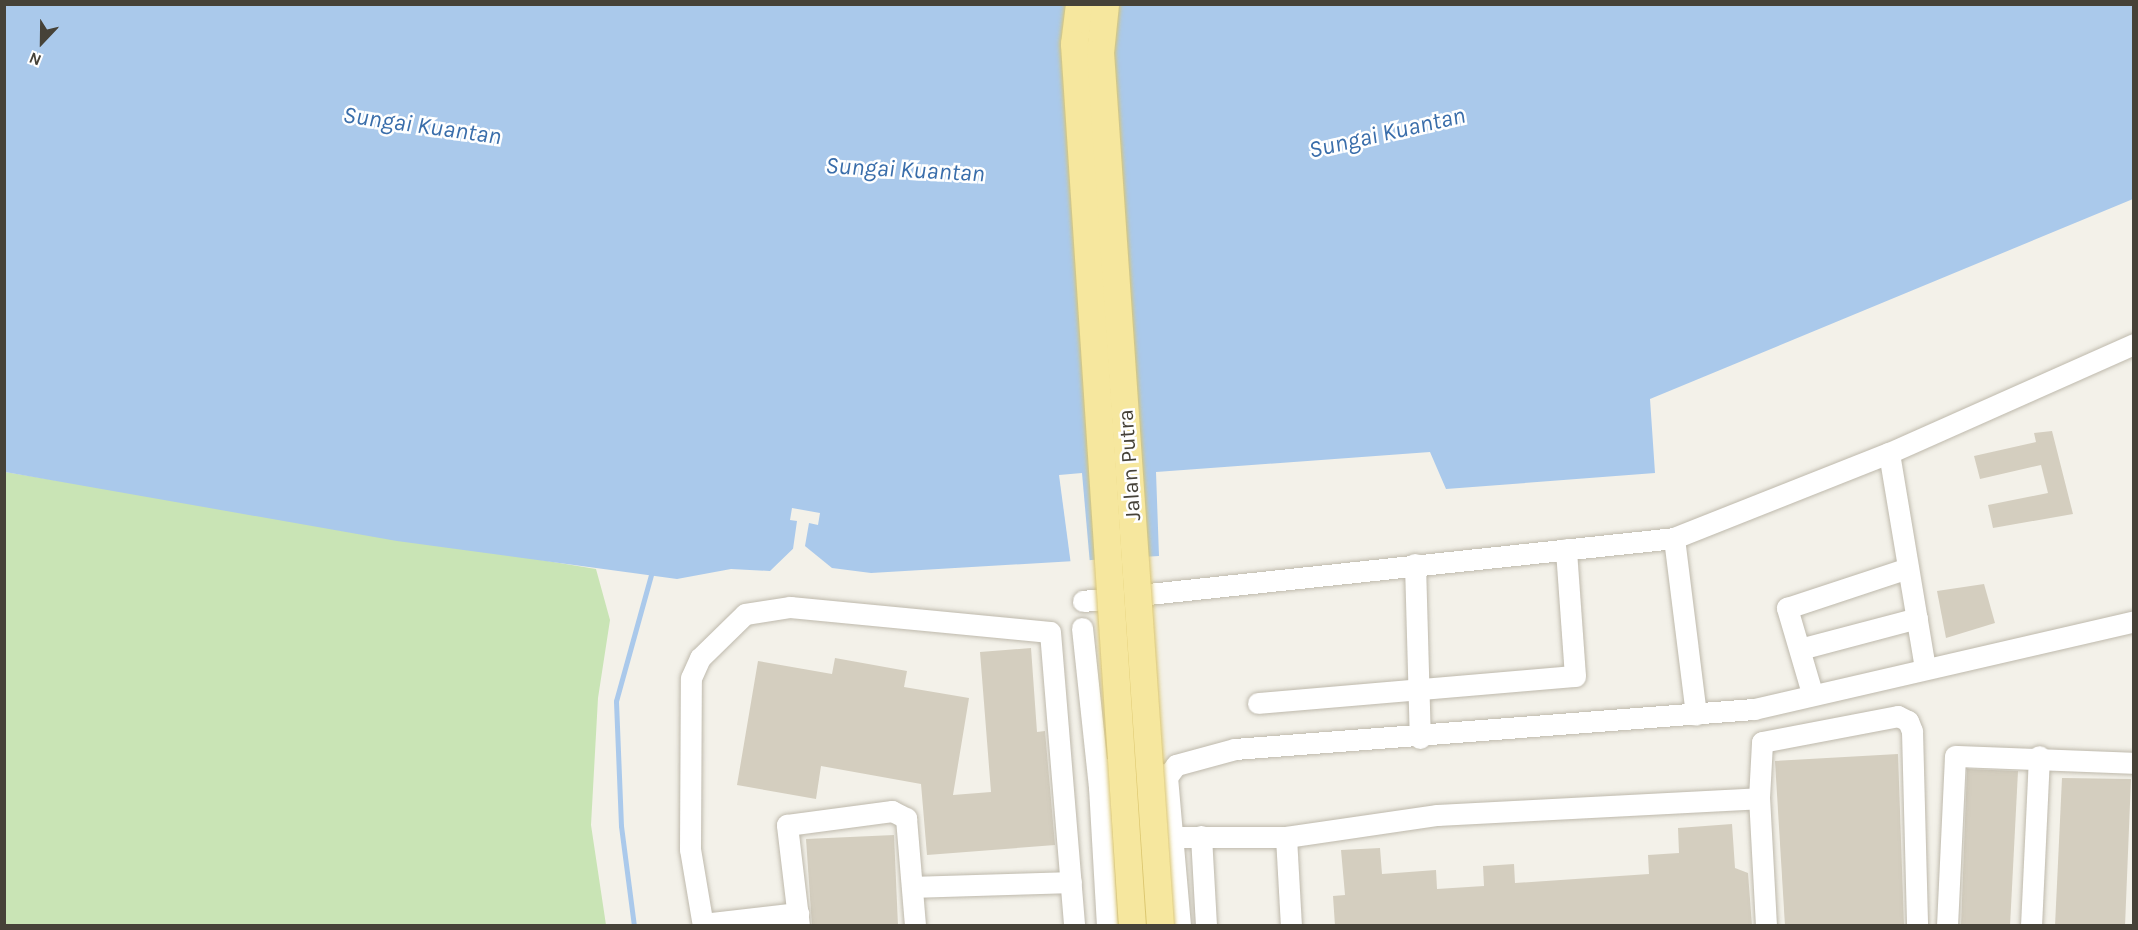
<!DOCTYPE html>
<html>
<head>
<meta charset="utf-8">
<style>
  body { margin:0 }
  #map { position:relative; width:2138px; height:930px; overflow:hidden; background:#f3f1e9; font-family:Karla,sans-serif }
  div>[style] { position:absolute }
  .green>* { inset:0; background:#c9e4b5 }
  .water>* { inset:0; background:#aac9eb }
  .pier>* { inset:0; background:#f3f1e9 }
  .stream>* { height:5px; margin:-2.5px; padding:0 2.5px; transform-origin:2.5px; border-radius:2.5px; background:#aac9eb }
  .building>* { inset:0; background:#d4cebf }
  .roads { filter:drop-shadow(0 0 2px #beb9ac) drop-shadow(0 0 2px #beb9ac) }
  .minor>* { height:21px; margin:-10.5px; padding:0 10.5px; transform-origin:10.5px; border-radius:10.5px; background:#fff }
  .bridges { filter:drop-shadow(0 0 2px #dbc66f) drop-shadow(0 0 2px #dbc66f) }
  .major-bridge>* { height:27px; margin:-13.5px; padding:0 13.5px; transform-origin:13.5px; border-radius:13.5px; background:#f6e79e }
  span { translate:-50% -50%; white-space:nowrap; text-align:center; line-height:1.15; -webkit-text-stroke:5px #fff; paint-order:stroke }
  .street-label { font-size:22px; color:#464238 }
  .water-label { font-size:24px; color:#396daa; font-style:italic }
  .frame { position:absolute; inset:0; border:6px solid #464238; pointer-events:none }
  .north { position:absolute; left:12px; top:12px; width:60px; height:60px; -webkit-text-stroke:4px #fff; paint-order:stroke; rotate:202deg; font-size:16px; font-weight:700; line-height:24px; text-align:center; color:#464238 }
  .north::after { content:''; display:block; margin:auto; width:21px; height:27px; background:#464238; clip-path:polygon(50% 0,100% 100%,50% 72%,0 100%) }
</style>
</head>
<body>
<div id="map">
  <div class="green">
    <div style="clip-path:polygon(5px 472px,596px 569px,610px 620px,598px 698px,591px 825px,606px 925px,5px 926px)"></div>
  </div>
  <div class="water">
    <div style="clip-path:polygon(5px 5px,2133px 5px,2133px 199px,1650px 399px,1655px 473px,1446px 489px,1430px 452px,1156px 472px,1159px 556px,871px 573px,832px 568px,800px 542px,770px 571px,731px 569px,677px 579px,397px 541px,5px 472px)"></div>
  </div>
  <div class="pier">
    <div style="clip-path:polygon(1082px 473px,1090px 564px,1071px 565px,1059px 475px)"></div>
    <div style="clip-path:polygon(792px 508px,820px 513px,818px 525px,809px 523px,805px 546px,793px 549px,797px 521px,790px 520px)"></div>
  </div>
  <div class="stream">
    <div style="left:634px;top:926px;width:101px;rotate:-97.4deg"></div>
    <div style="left:621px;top:826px;width:125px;rotate:-92.3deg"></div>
    <div style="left:616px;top:701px;width:131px;rotate:-74.5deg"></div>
  </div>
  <div class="building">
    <div style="clip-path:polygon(2052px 431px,2073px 514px,1993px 528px,1988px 505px,2048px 493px,2041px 465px,1980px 479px,1974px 456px,2036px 442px,2034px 433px)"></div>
    <div style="clip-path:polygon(1984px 584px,1995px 623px,1946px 638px,1937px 591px)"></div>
    <div style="clip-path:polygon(1031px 648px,1037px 732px,1045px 731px,1055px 845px,927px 855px,921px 784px,821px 766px,816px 799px,737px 785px,758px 661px,832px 674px,835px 658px,907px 671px,904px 687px,969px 698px,953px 795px,991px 792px,980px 652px)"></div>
    <div style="clip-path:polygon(1898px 754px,1904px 926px,1785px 926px,1775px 761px)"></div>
    <div style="clip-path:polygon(1967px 769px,2018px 771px,2010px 926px,1961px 926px)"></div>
    <div style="clip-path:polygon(2062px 778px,2131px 779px,2125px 926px,2055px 926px)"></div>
    <div style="clip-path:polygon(1732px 824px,1735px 868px,1748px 873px,1752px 926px,1335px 926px,1333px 896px,1345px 895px,1341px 850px,1380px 848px,1382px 874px,1436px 870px,1437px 889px,1484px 886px,1483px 866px,1514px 864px,1515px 883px,1649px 874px,1648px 855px,1679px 853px,1678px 828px)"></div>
    <div style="clip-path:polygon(894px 835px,898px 926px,812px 926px,806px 839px)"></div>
  </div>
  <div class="roads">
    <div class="minor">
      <div style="left:1889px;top:453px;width:217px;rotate:80.5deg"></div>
      <div style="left:1674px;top:538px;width:178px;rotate:82.9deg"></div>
      <div style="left:1415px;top:564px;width:174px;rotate:88.4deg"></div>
      <div style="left:1083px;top:601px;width:594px;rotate:-6.08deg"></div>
      <div style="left:1674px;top:538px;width:231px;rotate:-21.6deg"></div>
      <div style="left:1889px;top:453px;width:268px;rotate:-24deg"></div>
      <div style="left:1082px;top:628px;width:160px;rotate:83.9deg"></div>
      <div style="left:1800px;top:649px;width:121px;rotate:-14.8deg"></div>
      <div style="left:1812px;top:693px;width:89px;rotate:-106.4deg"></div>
      <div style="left:1787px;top:608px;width:127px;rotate:-18.3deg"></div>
      <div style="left:1258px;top:703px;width:318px;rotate:-4.9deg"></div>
      <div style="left:1575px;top:676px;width:127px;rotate:-94.1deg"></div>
      <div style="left:1167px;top:777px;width:15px;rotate:-53deg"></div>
      <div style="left:1176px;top:765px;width:61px;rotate:-15.2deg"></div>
      <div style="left:1235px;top:749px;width:521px;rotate:-4.41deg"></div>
      <div style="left:1754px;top:709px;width:390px;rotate:-13deg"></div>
      <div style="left:1201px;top:836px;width:90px;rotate:86.8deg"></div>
      <div style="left:1173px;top:837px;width:113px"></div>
      <div style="left:1286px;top:837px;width:153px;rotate:-8.3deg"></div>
      <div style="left:1437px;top:815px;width:322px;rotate:-3deg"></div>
      <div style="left:1286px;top:837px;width:89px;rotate:86.8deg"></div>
      <div style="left:912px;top:887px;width:159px;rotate:-1.8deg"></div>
      <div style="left:703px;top:924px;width:96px;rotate:-6.6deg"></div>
      <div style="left:703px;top:926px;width:78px;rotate:-99.6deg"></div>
      <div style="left:690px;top:849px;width:171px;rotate:-89.7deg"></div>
      <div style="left:691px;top:678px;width:22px;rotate:-66deg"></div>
      <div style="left:700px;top:658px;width:63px;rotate:-44.4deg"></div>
      <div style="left:745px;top:614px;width:46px;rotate:-8.8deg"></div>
      <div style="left:790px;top:607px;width:261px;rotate:5.5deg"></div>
      <div style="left:1050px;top:632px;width:295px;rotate:85.3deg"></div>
      <div style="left:799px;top:926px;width:102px;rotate:-96.8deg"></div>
      <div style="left:787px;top:825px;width:106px;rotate:-7.6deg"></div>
      <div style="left:892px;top:811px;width:16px;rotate:27deg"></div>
      <div style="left:906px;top:818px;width:108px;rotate:85.2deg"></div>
      <div style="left:1107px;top:926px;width:139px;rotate:-93.3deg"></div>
      <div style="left:1099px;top:787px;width:21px;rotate:-59deg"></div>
      <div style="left:1110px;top:769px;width:25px;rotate:-21deg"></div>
      <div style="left:1133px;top:760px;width:38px;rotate:27deg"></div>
      <div style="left:1167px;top:777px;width:150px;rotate:85deg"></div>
      <div style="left:1766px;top:926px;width:128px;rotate:-93.1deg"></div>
      <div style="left:1759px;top:798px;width:56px;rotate:-86.9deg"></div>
      <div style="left:1762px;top:742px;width:138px;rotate:-10.8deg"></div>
      <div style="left:1898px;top:716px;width:11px;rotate:27deg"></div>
      <div style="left:1908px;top:721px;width:11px;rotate:68deg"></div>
      <div style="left:1912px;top:731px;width:195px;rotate:88.5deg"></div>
      <div style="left:1947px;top:926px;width:170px;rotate:-87.3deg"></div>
      <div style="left:1955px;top:756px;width:179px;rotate:2.2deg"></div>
      <div style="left:2031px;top:926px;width:170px;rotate:-87.3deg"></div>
    </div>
  </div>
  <div class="bridges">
    <div class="major-bridge">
      <div style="left:1079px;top:4px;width:40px;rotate:97.1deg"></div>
      <div style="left:1074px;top:44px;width:884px;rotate:86.24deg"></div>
      <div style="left:1105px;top:4px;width:48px;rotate:95.9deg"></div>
      <div style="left:1100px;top:52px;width:876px;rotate:86.07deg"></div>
    </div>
  </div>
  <div class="street-label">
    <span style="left:1130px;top:465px;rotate:-94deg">Jalan Putra</span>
  </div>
  <div class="water-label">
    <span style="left:422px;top:126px;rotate:8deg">Sungai Kuantan</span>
    <span style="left:1387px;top:133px;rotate:-13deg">Sungai Kuantan</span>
    <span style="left:905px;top:170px;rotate:3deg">Sungai Kuantan</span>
  </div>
  <div class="frame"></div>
  <div class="north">N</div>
</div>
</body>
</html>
